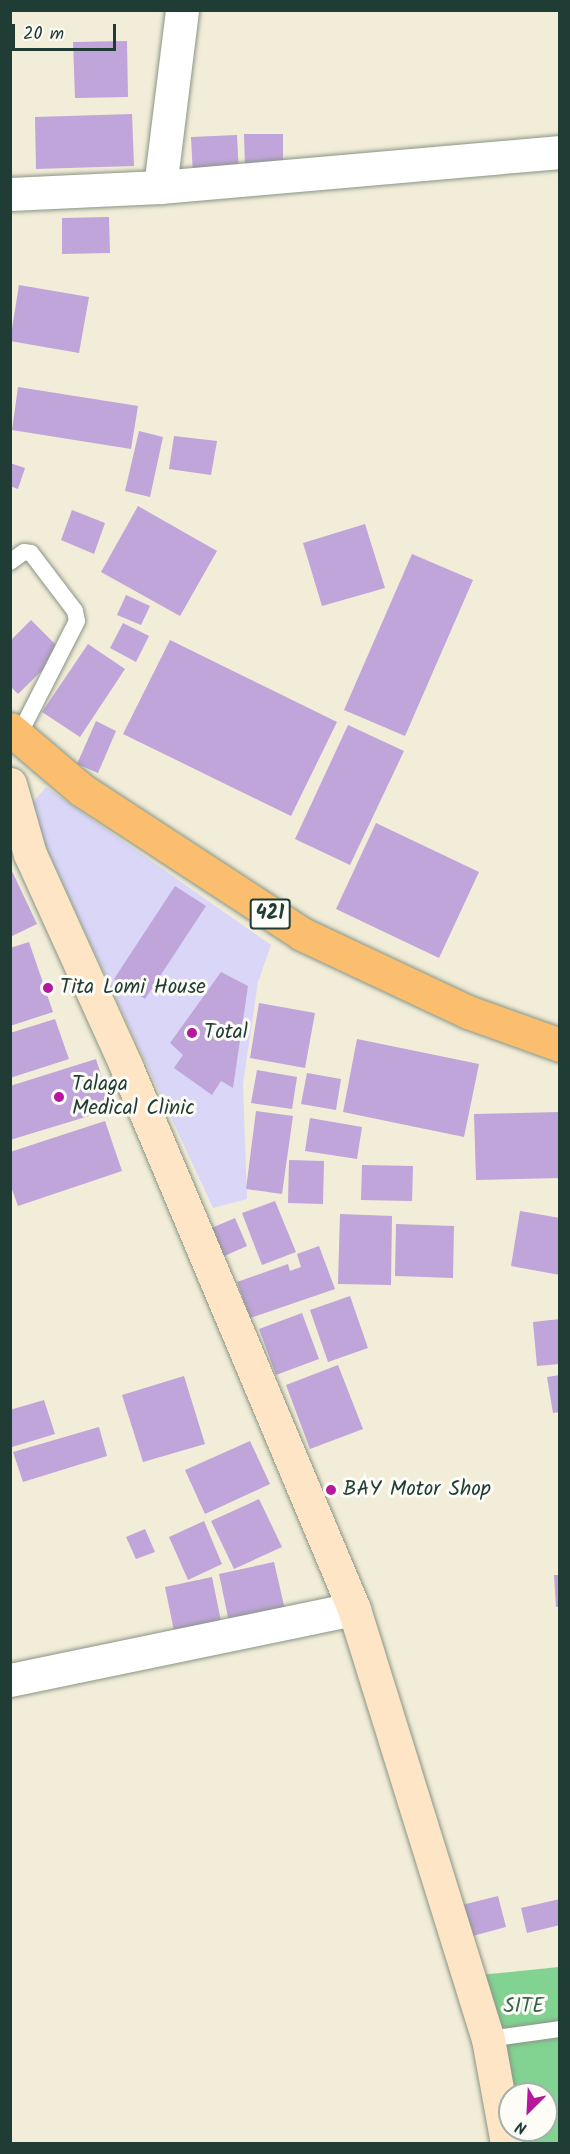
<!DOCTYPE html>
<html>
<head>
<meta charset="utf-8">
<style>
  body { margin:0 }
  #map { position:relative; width:570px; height:2154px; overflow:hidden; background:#f2edd8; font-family:Kalam,sans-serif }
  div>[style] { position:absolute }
  .built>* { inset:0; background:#dad6f7 }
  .green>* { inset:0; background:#82d292 }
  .building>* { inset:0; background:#bfa5d9 }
  .roads { filter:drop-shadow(0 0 2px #889586) drop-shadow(0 0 2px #889586) }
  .lane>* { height:16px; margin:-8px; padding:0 8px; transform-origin:8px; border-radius:8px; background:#fff }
  .street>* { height:33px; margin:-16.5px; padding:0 16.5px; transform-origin:16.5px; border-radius:16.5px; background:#fff }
  .secondary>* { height:33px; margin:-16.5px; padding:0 16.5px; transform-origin:16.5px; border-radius:16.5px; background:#fde5c5 }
  .primary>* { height:33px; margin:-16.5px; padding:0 16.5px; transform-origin:16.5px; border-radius:16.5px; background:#fbbd6e }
  .dots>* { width:16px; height:16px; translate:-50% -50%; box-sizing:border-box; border:3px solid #fdfcf7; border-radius:50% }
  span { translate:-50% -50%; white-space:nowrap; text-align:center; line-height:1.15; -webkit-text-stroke:6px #fdfcf7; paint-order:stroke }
  .shield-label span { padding:2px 4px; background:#fdfcf7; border:2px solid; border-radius:4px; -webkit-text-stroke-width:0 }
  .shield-label { font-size:20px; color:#1f3d34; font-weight:700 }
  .poi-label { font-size:21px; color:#1f3d34 }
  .left { translate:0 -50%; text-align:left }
  .park-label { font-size:21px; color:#38624c }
  .frame { position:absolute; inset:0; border:12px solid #1f3d34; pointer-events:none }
  .north { position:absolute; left:498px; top:2082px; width:60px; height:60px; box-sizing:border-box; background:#fdfcf7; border:2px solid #a4b0a9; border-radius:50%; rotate:204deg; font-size:16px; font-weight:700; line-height:24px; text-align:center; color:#1f3d34 }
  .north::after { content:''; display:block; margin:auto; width:21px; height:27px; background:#b5179e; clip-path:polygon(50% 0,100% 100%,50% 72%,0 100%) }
  .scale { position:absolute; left:12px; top:24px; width:104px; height:27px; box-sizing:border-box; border:3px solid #1f3d34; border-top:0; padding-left:8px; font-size:18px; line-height:21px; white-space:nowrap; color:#1f3d34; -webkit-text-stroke:4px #fdfcf7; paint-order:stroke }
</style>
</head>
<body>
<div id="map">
  <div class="built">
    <div style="clip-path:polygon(46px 787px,271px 945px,258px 982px,243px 1084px,247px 1199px,213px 1208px,28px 808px)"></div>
  </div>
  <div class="green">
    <div style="clip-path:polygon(559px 1967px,559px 2143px,518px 2143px,515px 2130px,546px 2130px,546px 2094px,510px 2094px,480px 1975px)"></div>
  </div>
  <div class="building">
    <div style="clip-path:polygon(127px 41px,128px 97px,75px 98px,73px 42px)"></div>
    <div style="clip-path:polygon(132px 114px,134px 166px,36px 169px,35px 117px)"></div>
    <div style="clip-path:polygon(244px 134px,283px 134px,283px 169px,245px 169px)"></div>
    <div style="clip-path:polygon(237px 135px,239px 174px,193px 176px,191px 137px)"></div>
    <div style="clip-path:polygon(109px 217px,110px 253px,62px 254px,62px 218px)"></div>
    <div style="clip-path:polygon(19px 285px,89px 297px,79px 353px,10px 341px)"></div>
    <div style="clip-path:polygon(18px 387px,138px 406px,131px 449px,12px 430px)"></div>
    <div style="clip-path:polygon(139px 431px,163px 437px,150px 497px,125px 491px)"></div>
    <div style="clip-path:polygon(174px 436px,217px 441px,211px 475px,169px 469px)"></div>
    <div style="clip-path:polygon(10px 463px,25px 468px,18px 489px,10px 486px)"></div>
    <div style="clip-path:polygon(138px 506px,217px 551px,180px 616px,101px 572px)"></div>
    <div style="clip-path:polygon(72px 510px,105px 523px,94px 554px,61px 540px)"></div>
    <div style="clip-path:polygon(365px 524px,385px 588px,322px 606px,303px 543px)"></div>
    <div style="clip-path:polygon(412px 554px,473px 580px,405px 736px,344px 710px)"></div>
    <div style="clip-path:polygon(126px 595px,150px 606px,141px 625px,117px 615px)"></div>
    <div style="clip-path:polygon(31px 620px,62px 651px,18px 694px,10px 686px,10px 641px)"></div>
    <div style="clip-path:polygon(123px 623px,149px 636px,136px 662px,110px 648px)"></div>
    <div style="clip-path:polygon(170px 640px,337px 722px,291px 816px,123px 734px)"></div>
    <div style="clip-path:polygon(88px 644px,125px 669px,80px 737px,42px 712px)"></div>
    <div style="clip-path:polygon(96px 721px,116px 731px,98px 773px,77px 764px)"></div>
    <div style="clip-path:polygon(348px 725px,404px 751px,350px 865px,295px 839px)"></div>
    <div style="clip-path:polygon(376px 823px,479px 872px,439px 958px,336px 909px)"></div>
    <div style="clip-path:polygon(10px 867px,37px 924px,10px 937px)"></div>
    <div style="clip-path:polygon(175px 886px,206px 906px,145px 999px,114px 979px)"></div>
    <div style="clip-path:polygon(29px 942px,53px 1012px,10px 1026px,10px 948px)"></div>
    <div style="clip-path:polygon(221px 972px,248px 986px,233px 1088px,221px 1081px,212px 1095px,174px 1068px,183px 1055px,170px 1043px)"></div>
    <div style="clip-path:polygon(259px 1003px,315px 1013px,305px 1068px,250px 1058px)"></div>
    <div style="clip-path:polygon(55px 1019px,69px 1059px,10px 1078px,10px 1033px)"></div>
    <div style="clip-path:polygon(357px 1039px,479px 1064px,464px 1137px,343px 1112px)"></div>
    <div style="clip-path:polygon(96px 1059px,112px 1109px,10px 1140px,10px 1086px)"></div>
    <div style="clip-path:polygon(257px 1070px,297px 1077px,292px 1109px,251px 1103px)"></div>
    <div style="clip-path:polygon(307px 1073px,341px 1079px,336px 1110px,301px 1104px)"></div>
    <div style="clip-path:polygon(256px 1111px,293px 1116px,282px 1194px,246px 1189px)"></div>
    <div style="clip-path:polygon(560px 1112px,560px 1178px,476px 1180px,474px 1114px)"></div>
    <div style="clip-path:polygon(310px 1118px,362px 1127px,357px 1159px,305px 1151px)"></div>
    <div style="clip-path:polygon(105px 1121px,122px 1171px,18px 1206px,10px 1184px,10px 1152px)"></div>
    <div style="clip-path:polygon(289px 1160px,324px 1161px,323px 1204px,288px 1203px)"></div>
    <div style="clip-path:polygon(362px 1165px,413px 1166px,412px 1201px,361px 1200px)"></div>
    <div style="clip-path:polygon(275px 1201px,296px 1252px,262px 1265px,242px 1213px)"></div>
    <div style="clip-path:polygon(520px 1211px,560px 1218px,560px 1275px,511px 1266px)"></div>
    <div style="clip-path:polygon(340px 1214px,392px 1216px,391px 1285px,338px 1284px)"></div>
    <div style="clip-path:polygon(235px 1218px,247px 1246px,220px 1258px,207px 1230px)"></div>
    <div style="clip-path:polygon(396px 1224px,454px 1226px,453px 1278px,395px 1276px)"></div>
    <div style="clip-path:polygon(319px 1246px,335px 1289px,250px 1318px,237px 1282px,288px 1264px,290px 1271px,301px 1267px,297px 1254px)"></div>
    <div style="clip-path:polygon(350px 1296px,368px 1348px,328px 1362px,310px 1310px)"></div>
    <div style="clip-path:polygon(302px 1313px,319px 1359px,276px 1375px,259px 1329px)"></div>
    <div style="clip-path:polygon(560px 1319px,560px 1364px,537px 1366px,533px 1322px)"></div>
    <div style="clip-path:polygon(338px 1365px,363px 1429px,310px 1449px,286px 1385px)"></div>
    <div style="clip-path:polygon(560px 1375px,560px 1412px,553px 1413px,547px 1377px)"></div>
    <div style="clip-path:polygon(184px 1376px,205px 1444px,143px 1462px,122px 1395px)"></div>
    <div style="clip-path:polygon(44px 1400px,55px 1434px,12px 1447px,10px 1410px)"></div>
    <div style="clip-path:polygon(99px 1427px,107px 1456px,23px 1482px,13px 1452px)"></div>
    <div style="clip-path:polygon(250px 1441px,270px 1484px,205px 1514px,185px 1470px)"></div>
    <div style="clip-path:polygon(259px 1499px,282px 1547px,234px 1569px,211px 1521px)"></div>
    <div style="clip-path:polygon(204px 1521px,222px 1564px,188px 1580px,169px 1537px)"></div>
    <div style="clip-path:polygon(145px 1529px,155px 1552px,136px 1559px,126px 1537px)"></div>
    <div style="clip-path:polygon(274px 1562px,285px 1610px,229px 1622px,219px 1574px)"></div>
    <div style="clip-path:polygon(554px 1575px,560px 1575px,560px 1607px,556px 1607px)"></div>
    <div style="clip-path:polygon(212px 1577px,221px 1621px,174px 1631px,165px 1587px)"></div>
    <div style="clip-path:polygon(498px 1896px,506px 1927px,465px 1938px,458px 1906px)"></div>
    <div style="clip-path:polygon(560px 1899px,560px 1925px,527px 1933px,521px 1908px)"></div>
  </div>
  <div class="roads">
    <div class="lane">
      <div style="left:10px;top:562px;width:17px;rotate:-36deg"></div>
      <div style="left:24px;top:552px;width:7px;rotate:8deg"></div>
      <div style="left:31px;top:553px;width:73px;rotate:52.8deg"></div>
      <div style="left:75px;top:611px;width:10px;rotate:79deg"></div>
      <div style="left:77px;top:621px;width:130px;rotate:117deg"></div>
      <div style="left:488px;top:2039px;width:73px;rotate:-7.9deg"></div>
    </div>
    <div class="street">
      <div style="left:160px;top:187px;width:178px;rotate:-82.9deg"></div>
      <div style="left:10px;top:194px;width:150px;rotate:-2.7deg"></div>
      <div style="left:160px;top:187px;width:402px;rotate:-5deg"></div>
      <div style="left:10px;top:1680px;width:351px;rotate:-11.7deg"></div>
    </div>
    <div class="secondary">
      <div style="left:10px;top:784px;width:73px;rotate:74.1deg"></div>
      <div style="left:30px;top:854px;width:233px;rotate:65.6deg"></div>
      <div style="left:126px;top:1066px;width:589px;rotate:67.22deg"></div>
      <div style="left:354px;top:1609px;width:450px;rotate:72.7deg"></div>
      <div style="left:488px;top:2039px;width:107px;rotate:79.7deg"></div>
    </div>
    <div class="primary">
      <div style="left:10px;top:729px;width:94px;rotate:40.3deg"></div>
      <div style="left:82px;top:790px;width:263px;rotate:33.2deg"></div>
      <div style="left:302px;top:934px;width:183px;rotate:25.2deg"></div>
      <div style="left:468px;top:1012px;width:98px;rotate:19.7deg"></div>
    </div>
  </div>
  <div class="dots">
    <div style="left:48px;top:988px;background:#b5179e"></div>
    <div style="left:192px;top:1033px;background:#b5179e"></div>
    <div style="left:59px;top:1097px;background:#b5179e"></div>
    <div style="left:331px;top:1490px;background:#b5179e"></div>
  </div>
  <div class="shield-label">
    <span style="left:270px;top:914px">421</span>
  </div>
  <div class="poi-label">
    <span class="left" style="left:60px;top:988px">Tita Lomi House</span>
    <span class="left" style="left:204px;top:1033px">Total</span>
    <span class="left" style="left:72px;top:1097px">Talaga<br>Medical Clinic</span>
    <span class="left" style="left:343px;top:1490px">BAY Motor Shop</span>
  </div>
  <div class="park-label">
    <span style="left:524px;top:2007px">SITE</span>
  </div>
  <div class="frame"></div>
  <div class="north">N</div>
  <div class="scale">20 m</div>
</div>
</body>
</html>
